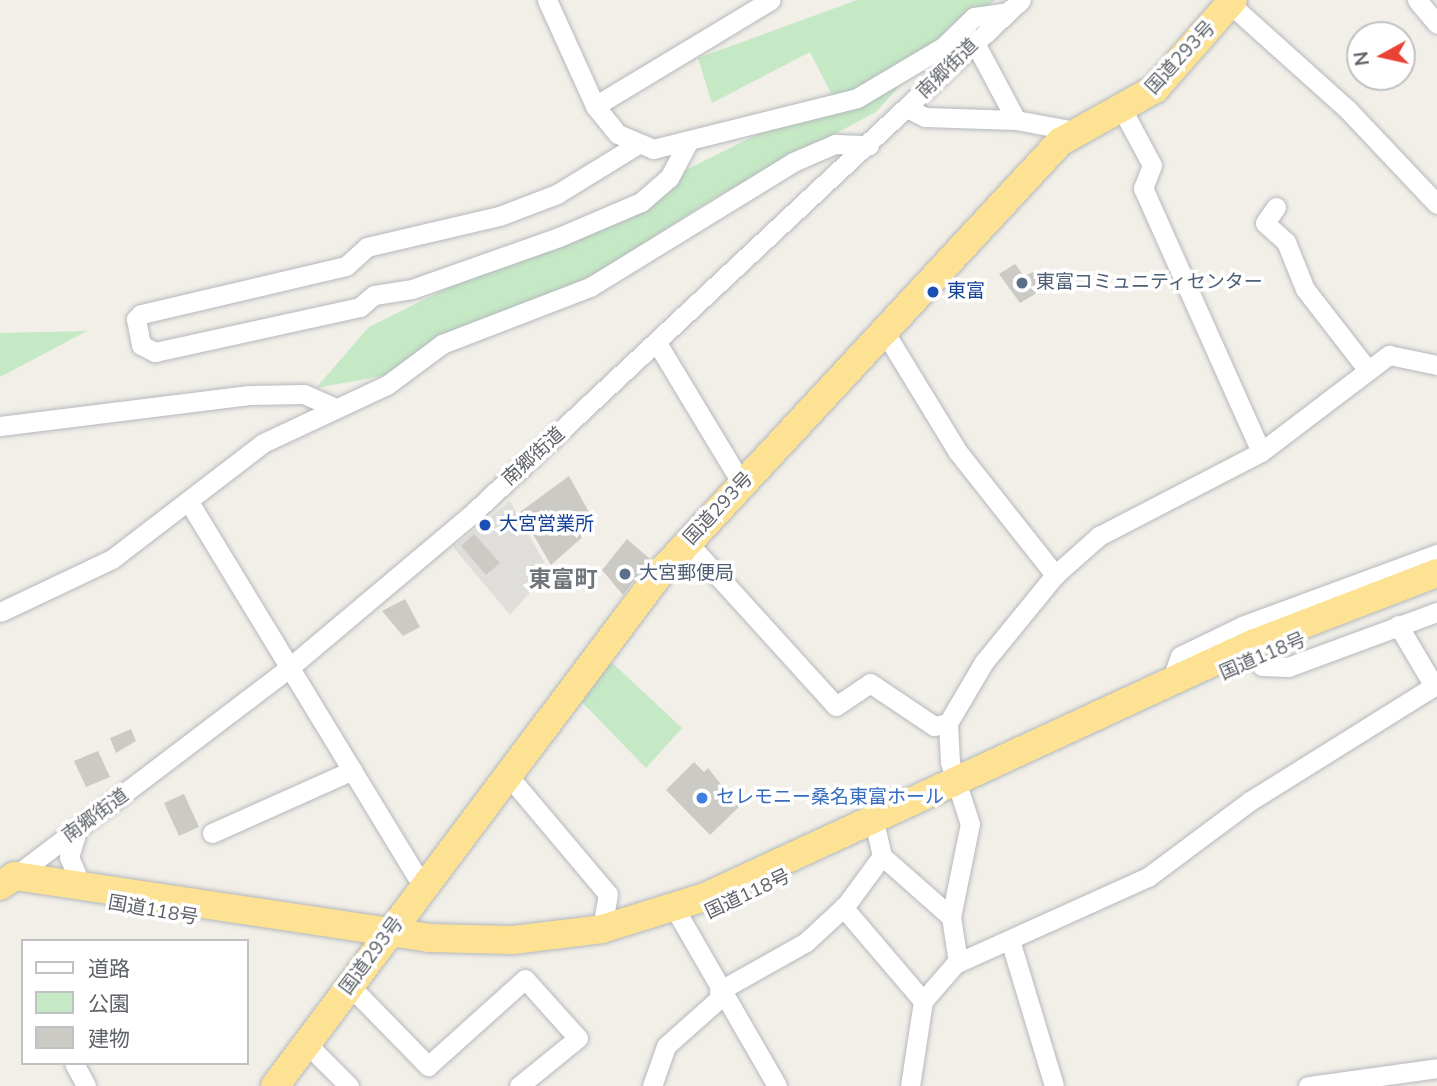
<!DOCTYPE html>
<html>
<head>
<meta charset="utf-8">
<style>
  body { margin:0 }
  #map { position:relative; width:1437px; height:1086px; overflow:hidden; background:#f1efe8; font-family:"Nunito Sans","Noto Sans JP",sans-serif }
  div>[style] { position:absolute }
  .industrial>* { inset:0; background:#e0deda }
  .green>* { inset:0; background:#c5e8c5 }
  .building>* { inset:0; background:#cccac5 }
  .roads { filter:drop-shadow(0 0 2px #b5b8bc) drop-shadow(0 0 2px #b5b8bc) }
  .minor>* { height:19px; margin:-9.5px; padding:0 9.5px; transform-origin:9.5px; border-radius:9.5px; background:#fff }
  .highway>* { height:28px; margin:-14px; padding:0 14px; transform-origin:14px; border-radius:14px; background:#fde293 }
  .dots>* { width:19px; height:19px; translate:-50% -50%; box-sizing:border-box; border:4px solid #fff; border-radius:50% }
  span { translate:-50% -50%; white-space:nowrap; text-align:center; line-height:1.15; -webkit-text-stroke:7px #fff; paint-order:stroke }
  .street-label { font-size:19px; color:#5f6368 }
  .service-label { font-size:19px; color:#4e5e75 }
  .left { translate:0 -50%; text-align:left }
  .transit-label { font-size:19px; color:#164399 }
  .shop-label { font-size:19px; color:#366cbe }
  .quarter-label { font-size:23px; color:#70757a; font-weight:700 }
  .legend { position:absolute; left:21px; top:939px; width:228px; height:126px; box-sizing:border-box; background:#fff; border:2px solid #bfc1c3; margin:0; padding:9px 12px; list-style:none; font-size:21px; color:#5f6368 }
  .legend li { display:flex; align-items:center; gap:14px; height:35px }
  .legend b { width:35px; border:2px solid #bfc1c3 }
  .north { position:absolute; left:1346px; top:21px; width:70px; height:70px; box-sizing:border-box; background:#fff; border:2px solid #bfc1c3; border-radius:50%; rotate:262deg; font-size:19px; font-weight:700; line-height:28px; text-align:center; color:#5f6368 }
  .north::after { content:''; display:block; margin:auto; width:24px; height:32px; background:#ea4335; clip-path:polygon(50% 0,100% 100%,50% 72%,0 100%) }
</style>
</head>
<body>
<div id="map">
  <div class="industrial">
    <div style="clip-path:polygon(510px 501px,549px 571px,510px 615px,453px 547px)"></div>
  </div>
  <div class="green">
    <div style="clip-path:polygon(857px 0,995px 0,931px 51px,876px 112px,714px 198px,566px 294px,393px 374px,316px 388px,369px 327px,833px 97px,810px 52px,712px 103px,698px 58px)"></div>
    <div style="clip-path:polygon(87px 331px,0 377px,0 333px)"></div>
    <div style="clip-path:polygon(607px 658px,682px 728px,646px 768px,576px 696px)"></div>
  </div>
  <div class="building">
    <div style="clip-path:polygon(1015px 264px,1024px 276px,1033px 272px,1044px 289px,1020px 303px,999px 274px)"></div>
    <div style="clip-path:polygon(569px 476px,596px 525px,551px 565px,520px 512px)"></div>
    <div style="clip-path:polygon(474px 534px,500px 563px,486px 575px,461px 546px)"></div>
    <div style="clip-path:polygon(627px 539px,650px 559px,623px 595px,602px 570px)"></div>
    <div style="clip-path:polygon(405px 599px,420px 627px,403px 636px,382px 611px)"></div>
    <div style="clip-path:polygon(131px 729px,136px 741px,116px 753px,110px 738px)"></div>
    <div style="clip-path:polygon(98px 751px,110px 777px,86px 787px,74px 761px)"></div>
    <div style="clip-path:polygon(694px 762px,704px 772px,708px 768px,739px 807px,710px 835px,666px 790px)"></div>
    <div style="clip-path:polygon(184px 794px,199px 827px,179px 836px,164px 803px)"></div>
  </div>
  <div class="roads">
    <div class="minor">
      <div style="left:547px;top:0;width:116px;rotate:65.6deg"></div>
      <div style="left:595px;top:106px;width:36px;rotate:51deg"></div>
      <div style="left:618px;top:134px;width:38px;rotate:23deg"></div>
      <div style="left:653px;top:149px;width:210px;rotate:-14deg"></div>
      <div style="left:857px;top:98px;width:100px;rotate:-30.7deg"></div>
      <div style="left:943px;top:47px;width:43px;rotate:-44.1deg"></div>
      <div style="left:974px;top:17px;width:34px;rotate:-8deg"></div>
      <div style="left:1417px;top:0;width:31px;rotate:50deg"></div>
      <div style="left:1230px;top:4px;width:159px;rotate:41.9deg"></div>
      <div style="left:1348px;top:110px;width:129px;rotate:46.6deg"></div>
      <div style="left:975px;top:43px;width:87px;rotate:62deg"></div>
      <div style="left:595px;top:106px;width:205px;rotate:-31.1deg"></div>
      <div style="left:907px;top:108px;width:20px;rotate:27deg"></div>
      <div style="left:925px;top:117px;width:91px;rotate:1.9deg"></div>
      <div style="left:1016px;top:120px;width:59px;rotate:10.7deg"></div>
      <div style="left:1123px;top:111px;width:61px;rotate:61.8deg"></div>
      <div style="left:1152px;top:165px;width:25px;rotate:111deg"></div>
      <div style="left:1143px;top:188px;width:289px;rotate:65.9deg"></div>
      <div style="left:635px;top:146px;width:92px;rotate:148.4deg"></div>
      <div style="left:557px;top:194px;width:62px;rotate:159.2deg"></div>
      <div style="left:499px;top:216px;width:136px;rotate:166.8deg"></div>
      <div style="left:367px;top:247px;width:28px;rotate:138deg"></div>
      <div style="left:346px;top:266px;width:211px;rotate:166.8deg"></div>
      <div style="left:141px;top:314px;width:7px;rotate:135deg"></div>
      <div style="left:136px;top:319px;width:26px;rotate:79deg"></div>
      <div style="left:141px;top:345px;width:16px;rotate:27deg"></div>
      <div style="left:155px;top:352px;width:210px;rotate:-12.4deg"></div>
      <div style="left:360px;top:307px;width:18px;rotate:-41deg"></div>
      <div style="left:374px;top:295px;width:38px;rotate:-9deg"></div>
      <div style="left:412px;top:289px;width:156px;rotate:-19.5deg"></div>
      <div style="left:559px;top:237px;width:89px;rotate:-23.1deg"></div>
      <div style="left:641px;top:202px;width:37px;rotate:-41deg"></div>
      <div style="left:669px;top:178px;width:38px;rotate:-62deg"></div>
      <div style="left:1276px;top:207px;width:19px;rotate:125deg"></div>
      <div style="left:1265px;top:223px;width:28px;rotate:42deg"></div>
      <div style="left:1286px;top:242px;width:51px;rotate:68deg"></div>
      <div style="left:1305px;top:289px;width:101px;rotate:52.2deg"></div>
      <div style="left:884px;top:331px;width:142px;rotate:58.6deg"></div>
      <div style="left:958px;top:452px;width:157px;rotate:51.7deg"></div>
      <div style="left:657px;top:343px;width:165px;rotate:58.9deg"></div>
      <div style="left:0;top:426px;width:251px;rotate:-7.1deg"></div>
      <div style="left:249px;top:395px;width:55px;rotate:-1deg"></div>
      <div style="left:304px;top:394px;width:30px;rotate:24deg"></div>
      <div style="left:189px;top:502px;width:451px;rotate:58.7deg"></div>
      <div style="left:688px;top:543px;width:220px;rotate:47.8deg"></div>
      <div style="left:836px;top:706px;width:41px;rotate:-34.1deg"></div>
      <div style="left:870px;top:683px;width:77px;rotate:33.9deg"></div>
      <div style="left:934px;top:726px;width:14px;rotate:-12deg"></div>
      <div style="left:0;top:612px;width:124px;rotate:-25.3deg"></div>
      <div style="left:112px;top:559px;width:190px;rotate:-37.5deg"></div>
      <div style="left:263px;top:443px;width:137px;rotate:-25.1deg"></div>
      <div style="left:387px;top:385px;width:69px;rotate:-36.7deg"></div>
      <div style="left:442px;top:344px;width:159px;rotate:-21.1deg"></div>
      <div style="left:590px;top:287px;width:238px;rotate:-31.6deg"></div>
      <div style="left:793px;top:162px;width:46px;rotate:-23.2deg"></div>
      <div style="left:835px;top:144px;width:34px;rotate:2deg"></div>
      <div style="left:1398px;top:625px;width:71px;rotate:59.5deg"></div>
      <div style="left:1256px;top:660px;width:8px;rotate:45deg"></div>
      <div style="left:1262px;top:666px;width:26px;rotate:2deg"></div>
      <div style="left:1288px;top:667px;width:159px;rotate:-20.3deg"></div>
      <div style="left:1172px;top:679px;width:24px;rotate:-71deg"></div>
      <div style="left:1180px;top:656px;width:69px;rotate:-25.8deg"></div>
      <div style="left:1242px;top:626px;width:208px;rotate:-20.3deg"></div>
      <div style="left:506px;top:773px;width:158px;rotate:49.9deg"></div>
      <div style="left:608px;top:894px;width:36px;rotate:100deg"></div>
      <div style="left:77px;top:831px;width:27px;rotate:107deg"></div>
      <div style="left:69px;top:857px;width:33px;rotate:67deg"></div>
      <div style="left:212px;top:833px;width:154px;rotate:-24.1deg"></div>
      <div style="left:882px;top:856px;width:92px;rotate:41.5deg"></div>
      <div style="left:15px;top:876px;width:345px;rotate:-37.2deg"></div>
      <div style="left:290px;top:667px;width:241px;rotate:-40.1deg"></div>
      <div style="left:474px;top:512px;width:749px;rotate:-43.11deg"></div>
      <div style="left:843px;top:907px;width:123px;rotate:49.6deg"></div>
      <div style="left:675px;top:909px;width:204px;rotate:60deg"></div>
      <div style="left:1010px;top:940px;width:152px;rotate:73.2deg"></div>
      <div style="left:958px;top:962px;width:46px;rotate:-98.8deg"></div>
      <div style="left:951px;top:917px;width:95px;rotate:-78.5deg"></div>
      <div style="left:970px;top:824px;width:65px;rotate:-107.9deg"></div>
      <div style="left:950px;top:762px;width:39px;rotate:-93deg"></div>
      <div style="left:948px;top:723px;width:71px;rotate:-59.5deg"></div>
      <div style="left:984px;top:662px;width:112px;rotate:-50.8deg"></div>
      <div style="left:1055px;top:575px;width:59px;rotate:-41.6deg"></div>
      <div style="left:1099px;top:536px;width:182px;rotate:-27.4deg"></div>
      <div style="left:1261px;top:452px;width:161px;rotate:-37.2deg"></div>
      <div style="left:1389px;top:355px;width:49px;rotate:11.8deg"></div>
      <div style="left:350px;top:986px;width:112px;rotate:45.7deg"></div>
      <div style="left:428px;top:1066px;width:130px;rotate:-41.9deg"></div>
      <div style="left:525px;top:979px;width:79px;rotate:48.1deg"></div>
      <div style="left:578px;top:1038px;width:76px;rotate:140.9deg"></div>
      <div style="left:719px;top:991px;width:100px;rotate:-29.4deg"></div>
      <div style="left:806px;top:942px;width:54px;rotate:-42.8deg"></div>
      <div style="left:846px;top:905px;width:61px;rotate:-53.7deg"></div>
      <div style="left:882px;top:856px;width:23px;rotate:-103deg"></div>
      <div style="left:306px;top:1043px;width:61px;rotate:45deg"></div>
      <div style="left:74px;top:1063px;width:26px;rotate:62deg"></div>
      <div style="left:652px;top:1086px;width:42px;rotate:-70.7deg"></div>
      <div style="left:666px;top:1046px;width:74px;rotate:-41.7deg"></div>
      <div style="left:910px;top:1086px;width:86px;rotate:-81.3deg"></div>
      <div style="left:923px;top:1001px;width:49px;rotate:-49.1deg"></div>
      <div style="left:955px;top:964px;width:212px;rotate:-24.3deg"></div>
      <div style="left:1148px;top:877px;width:127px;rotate:-36.7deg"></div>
      <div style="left:1250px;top:801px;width:221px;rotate:-32deg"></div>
      <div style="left:1308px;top:1086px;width:130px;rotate:-7.9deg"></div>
    </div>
    <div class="highway">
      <div style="left:0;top:886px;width:18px;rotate:-34deg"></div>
      <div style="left:15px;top:876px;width:419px;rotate:8.5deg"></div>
      <div style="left:429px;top:938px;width:84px;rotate:1.4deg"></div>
      <div style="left:513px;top:940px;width:90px;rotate:-7deg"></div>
      <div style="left:602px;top:929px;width:108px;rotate:-17.3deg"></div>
      <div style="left:705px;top:897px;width:603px;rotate:-24.82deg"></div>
      <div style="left:1252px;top:644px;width:198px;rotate:-21deg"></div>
      <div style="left:275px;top:1086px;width:643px;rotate:-53.09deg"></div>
      <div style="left:661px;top:572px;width:587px;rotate:-47.14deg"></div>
      <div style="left:1060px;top:142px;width:109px;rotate:-29.2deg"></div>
      <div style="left:1155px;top:89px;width:118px;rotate:-48.8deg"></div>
    </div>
  </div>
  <div class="dots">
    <div style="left:1022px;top:283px;background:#5c6f8a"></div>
    <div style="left:933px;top:292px;background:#1a4fb4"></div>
    <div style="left:485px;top:525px;background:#1a4fb4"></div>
    <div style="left:625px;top:574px;background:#5c6f8a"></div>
    <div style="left:702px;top:798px;background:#3f7fe0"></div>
  </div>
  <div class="street-label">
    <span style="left:1181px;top:58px;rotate:-47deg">国道293号</span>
    <span style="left:948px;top:69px;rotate:-44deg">南郷街道</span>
    <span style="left:534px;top:457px;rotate:-42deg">南郷街道</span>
    <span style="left:719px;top:509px;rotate:-47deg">国道293号</span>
    <span style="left:1263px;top:657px;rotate:-23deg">国道118号</span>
    <span style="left:96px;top:816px;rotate:-36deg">南郷街道</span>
    <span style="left:748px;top:895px;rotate:-25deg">国道118号</span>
    <span style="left:153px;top:911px;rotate:10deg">国道118号</span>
    <span style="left:372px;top:956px;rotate:-53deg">国道293号</span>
  </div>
  <div class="service-label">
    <span class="left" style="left:1036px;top:283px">東富コミュニティセンター</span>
    <span class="left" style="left:639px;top:574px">大宮郵便局</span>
  </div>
  <div class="transit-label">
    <span class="left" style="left:947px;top:292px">東富</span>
    <span class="left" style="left:499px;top:525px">大宮営業所</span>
  </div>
  <div class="shop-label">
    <span class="left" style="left:716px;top:798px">セレモニー桑名東富ホール</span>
  </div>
  <div class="quarter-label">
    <span style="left:563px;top:580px">東富町</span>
  </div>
  <ul class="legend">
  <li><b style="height:9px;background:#fff"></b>道路</li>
  <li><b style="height:19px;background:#c5e8c5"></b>公園</li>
  <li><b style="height:19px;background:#cccac5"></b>建物</li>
  </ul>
  <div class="north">N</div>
</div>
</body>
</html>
